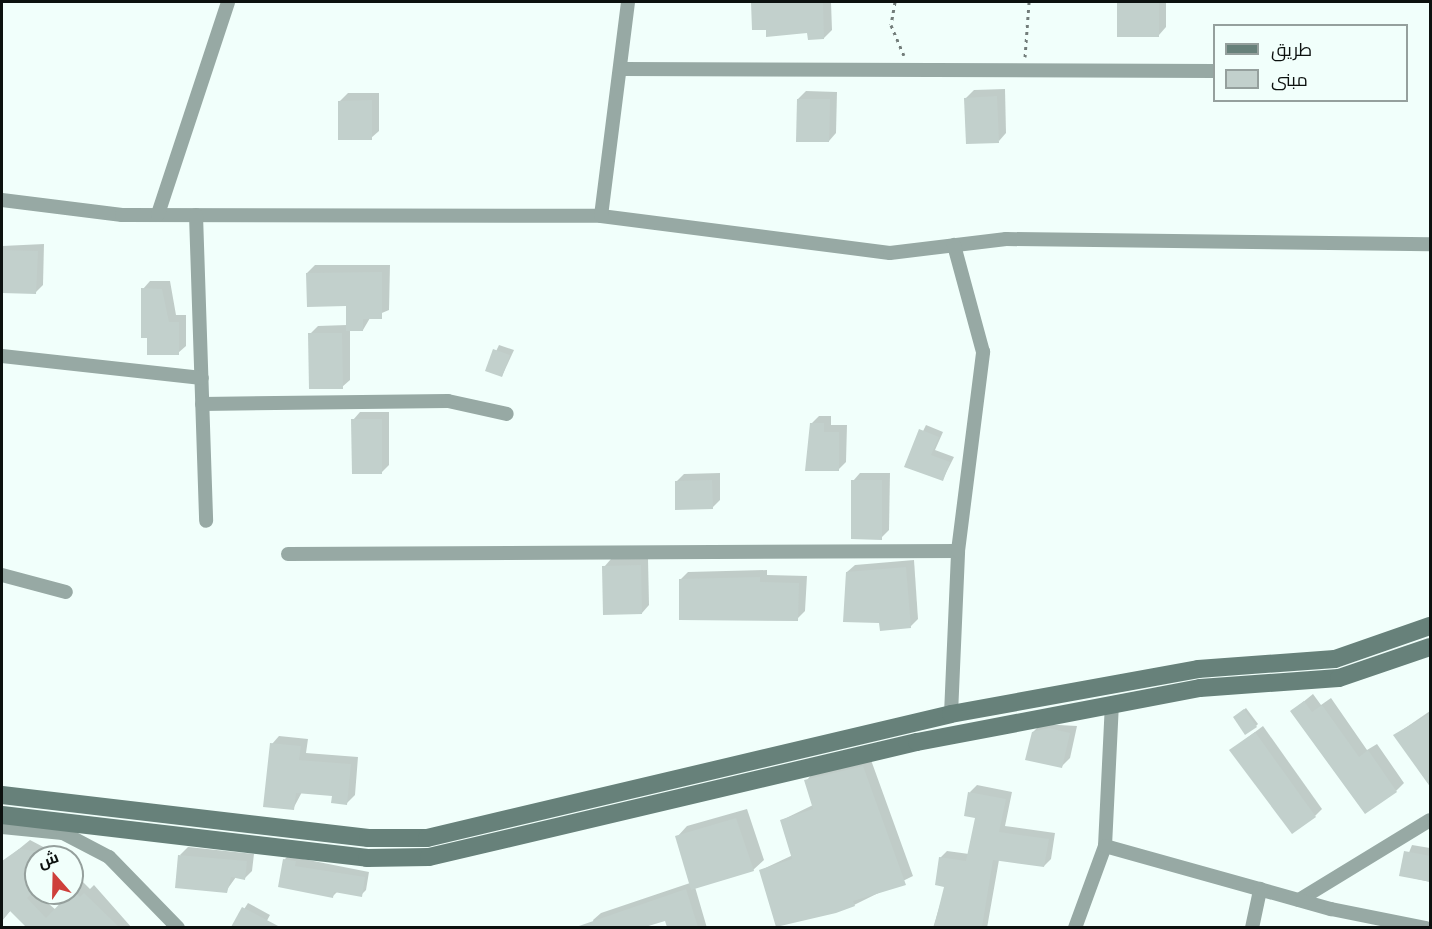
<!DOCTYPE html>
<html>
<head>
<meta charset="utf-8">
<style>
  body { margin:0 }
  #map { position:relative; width:1432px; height:929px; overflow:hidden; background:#f1fffb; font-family:Signika,Cairo,sans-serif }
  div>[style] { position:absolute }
  .shadow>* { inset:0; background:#0003 }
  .building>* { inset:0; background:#c2d0cc }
  .path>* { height:3px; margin-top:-1.5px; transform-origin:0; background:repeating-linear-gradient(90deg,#737d7a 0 3px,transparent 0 7.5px) }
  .street>* { height:14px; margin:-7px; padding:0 7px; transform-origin:7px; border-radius:7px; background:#97a9a4 }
  .secondary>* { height:18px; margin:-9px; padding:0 9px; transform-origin:9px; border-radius:9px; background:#67817a }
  span { translate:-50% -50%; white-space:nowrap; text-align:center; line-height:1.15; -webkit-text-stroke:4.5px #f1fffb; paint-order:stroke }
  .frame { position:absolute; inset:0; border:3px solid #0c110f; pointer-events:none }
  .legend { position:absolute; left:1213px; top:24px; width:195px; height:78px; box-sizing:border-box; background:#f1fffb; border:2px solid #95a09d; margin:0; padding:8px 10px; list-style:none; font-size:18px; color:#0c110f }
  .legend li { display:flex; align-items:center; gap:12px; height:30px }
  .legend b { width:30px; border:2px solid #95a09d }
  .north { position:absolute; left:24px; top:845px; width:60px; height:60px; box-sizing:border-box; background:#f1fffb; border:2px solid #95a09d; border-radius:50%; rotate:340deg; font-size:16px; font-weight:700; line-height:24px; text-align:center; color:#0c110f }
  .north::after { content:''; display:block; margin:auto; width:21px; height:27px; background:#ce3f3b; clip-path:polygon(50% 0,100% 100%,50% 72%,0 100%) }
</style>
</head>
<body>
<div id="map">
  <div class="shadow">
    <div style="clip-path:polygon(753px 2px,831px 2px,832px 30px,824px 38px,809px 31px,754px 28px)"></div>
    <div style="clip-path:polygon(1119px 2px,1166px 2px,1166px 27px,1159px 35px,1119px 36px)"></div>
    <div style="clip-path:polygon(1005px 89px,1006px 133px,999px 141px,966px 98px,974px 90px)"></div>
    <div style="clip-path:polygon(806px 91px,837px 92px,836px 133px,829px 141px,798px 99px)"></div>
    <div style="clip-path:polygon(348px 93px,379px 93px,379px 131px,371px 138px,340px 101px)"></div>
    <div style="clip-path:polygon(44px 244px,43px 285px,35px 293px,2px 291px,2px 246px)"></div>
    <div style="clip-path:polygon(315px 265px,390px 265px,389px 310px,370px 318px,363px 330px,350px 329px,350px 380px,342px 387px,310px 334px,318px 326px,347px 325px,348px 304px,307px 273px)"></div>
    <div style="clip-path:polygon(150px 281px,170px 281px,176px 315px,186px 315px,186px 346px,178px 353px,143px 289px)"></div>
    <div style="clip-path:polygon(499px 345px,514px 350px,502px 376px,487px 370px)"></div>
    <div style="clip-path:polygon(360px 412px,389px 412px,389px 465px,382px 472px,353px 420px)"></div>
    <div style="clip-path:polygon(819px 416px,831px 416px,831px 425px,847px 425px,846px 462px,838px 470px,811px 424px)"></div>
    <div style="clip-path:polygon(926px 425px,943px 432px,935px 450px,954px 457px,943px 479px,906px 466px)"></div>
    <div style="clip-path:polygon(720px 473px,720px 500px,712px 508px,676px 482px,684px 474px)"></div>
    <div style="clip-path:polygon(860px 473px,890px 473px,889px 530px,881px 538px,853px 481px)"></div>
    <div style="clip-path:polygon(648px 558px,649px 605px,642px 613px,604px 567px,611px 559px)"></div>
    <div style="clip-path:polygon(914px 560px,918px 619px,910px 627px,880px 622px,847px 572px,855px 565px)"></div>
    <div style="clip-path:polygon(767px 570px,767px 575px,807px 576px,805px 611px,797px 619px,680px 580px,688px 572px)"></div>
    <div style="clip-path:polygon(1313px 694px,1321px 705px,1331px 698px,1367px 750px,1377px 744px,1404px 783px,1396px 791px,1292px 711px)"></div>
    <div style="clip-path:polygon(1246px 708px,1258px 724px,1256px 726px,1237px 715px)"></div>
    <div style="clip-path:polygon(1430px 711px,1430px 786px,1395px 735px)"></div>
    <div style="clip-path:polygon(1041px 724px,1077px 726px,1070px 758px,1062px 766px,1033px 732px)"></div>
    <div style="clip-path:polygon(1263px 726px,1322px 809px,1315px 816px,1231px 750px)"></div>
    <div style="clip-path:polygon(279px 736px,308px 739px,306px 753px,358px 757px,355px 795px,347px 803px,333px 795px,302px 792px,293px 809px,272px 744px)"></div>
    <div style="clip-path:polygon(871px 760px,913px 876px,854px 905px,761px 870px,793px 855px,782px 820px,813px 805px,806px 781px,813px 773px)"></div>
    <div style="clip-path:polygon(977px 785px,1012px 792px,1005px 826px,1055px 833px,1051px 859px,1044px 866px,999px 860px,987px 928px,933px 928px,946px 885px,940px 858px,947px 851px,969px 854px,977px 817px,970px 792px)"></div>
    <div style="clip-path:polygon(747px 809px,764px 860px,753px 870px,695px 887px,707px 928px,669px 928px,666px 919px,642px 928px,596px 928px,593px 920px,601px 913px,690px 883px,677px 837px,687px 826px)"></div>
    <div style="clip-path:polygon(30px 840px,51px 851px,52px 857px,36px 857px,36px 893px,56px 910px,83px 882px,90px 889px,94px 885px,132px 928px,66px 928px,62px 923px,28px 928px,11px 910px,2px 921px,2px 873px,8px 867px,3px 862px)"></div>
    <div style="clip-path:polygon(1412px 845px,1430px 848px,1430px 882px,1400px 875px)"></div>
    <div style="clip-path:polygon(188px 847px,254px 854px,252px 871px,244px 879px,236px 877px,226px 891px,180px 855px)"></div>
    <div style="clip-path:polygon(288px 856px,369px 872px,366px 890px,361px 895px,338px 891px,333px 896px,284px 860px)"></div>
    <div style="clip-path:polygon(248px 903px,270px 915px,263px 928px,232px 928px)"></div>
  </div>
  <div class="building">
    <div style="clip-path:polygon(751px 2px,823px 2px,824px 39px,808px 40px,807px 33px,766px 37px,766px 30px,752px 30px)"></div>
    <div style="clip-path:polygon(1117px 2px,1159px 2px,1159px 37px,1117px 37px)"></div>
    <div style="clip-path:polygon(997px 96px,999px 143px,966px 144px,964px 98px)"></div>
    <div style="clip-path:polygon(797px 99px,830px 99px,829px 142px,796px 142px)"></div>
    <div style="clip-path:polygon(372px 100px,372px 140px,338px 140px,338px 101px)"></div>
    <div style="clip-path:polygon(2px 250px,38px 251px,36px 294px,2px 293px)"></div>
    <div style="clip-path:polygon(382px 272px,382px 319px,363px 319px,363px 331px,346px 331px,346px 306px,307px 307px,306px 273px)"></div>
    <div style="clip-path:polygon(141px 288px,162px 289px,169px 322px,179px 322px,179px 355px,147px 355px,147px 338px,141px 338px)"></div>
    <div style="clip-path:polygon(308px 333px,342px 333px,343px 389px,309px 389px)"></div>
    <div style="clip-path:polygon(493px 349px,510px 355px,502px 377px,485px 371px)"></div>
    <div style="clip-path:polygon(351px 419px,382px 419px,382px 474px,352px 474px)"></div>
    <div style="clip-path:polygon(810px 423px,824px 423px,824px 432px,839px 432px,839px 471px,805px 471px)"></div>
    <div style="clip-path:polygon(919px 429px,939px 437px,931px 455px,950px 462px,943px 481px,904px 467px)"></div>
    <div style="clip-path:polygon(712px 480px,713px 509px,675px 510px,675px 481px)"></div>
    <div style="clip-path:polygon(851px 480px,882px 480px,882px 540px,851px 539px)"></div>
    <div style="clip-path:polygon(641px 565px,642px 614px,603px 615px,602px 566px)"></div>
    <div style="clip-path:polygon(906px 567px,911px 628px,880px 631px,879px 623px,843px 622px,846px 572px)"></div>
    <div style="clip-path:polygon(760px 577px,760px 582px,799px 583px,798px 621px,679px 620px,679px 579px)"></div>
    <div style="clip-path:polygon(1304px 701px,1312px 712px,1322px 705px,1359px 757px,1368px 750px,1397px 792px,1365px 814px,1290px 711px)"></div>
    <div style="clip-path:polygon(1244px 709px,1257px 727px,1245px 735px,1233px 717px)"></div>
    <div style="clip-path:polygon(1431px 713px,1431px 788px,1393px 735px)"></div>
    <div style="clip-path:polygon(1049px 728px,1070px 733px,1062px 768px,1025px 760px,1032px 732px)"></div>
    <div style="clip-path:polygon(1255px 732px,1316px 817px,1292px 834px,1229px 750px)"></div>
    <div style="clip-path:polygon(270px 743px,301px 746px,299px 760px,351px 764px,347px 805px,331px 803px,332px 796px,296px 793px,294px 810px,263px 807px)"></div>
    <div style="clip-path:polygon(863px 766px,906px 885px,853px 901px,855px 906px,836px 913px,776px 927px,759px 870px,792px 859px,780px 820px,813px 809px,804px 780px)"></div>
    <div style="clip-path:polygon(968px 792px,1006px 799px,999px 832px,1049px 839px,1044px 867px,993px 860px,982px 927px,934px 927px,944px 887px,935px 885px,939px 857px,966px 861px,975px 818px,964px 816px)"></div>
    <div style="clip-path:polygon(736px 818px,754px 871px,691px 890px,675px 836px)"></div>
    <div style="clip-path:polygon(19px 849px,36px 851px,36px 889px,27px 898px,46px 918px,73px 890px,80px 897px,84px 893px,119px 927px,26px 927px,10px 911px,2px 920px,2px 861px)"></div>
    <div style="clip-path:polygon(1404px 851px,1431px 856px,1431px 882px,1399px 876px)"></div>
    <div style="clip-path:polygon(178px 855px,247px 861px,245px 880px,231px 877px,227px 893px,175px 888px)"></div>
    <div style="clip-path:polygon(283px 859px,296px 861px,295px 866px,365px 877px,362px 897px,334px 892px,333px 898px,278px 887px)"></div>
    <div style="clip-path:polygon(686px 889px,698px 927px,667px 927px,665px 921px,645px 927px,576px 927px)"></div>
    <div style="clip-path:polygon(242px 907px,280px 927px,231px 927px)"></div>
  </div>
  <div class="path">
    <div style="left:895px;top:2px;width:23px;rotate:100deg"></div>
    <div style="left:891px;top:25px;width:33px;rotate:67deg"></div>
    <div style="left:1025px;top:57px;width:55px;rotate:-85.8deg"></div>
  </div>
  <div class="street">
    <div style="left:623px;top:69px;width:591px;rotate:0.19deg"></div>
    <div style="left:2px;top:200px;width:121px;rotate:7.1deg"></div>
    <div style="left:122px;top:215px;width:479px;rotate:0.1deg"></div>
    <div style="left:601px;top:216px;width:291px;rotate:7.3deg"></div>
    <div style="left:890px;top:253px;width:117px;rotate:-6.9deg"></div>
    <div style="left:1006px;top:239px;width:424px;rotate:0.7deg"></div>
    <div style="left:158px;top:214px;width:223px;rotate:-71.7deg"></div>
    <div style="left:196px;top:215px;width:306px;rotate:88.1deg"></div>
    <div style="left:601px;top:216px;width:216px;rotate:-82.8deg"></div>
    <div style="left:2px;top:356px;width:201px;rotate:6.3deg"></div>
    <div style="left:202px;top:404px;width:246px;rotate:-0.7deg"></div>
    <div style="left:448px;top:401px;width:60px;rotate:12.4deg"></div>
    <div style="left:288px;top:554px;width:670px;rotate:-0.26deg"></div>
    <div style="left:2px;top:575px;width:66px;rotate:14.9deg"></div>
    <div style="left:951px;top:714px;width:163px;rotate:-87.5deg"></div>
    <div style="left:958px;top:551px;width:201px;rotate:-82.8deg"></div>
    <div style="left:983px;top:352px;width:111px;rotate:-105.2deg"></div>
    <div style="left:2px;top:827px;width:61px;rotate:5.6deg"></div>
    <div style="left:63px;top:833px;width:52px;rotate:27.6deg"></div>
    <div style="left:109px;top:857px;width:99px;rotate:45.8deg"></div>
    <div style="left:1105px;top:846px;width:141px;rotate:-87.2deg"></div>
    <div style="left:1299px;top:900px;width:153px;rotate:-31.4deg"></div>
    <div style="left:1075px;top:928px;width:87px;rotate:-69.9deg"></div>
    <div style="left:1105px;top:846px;width:235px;rotate:15.6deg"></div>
    <div style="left:1331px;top:909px;width:97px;rotate:11.3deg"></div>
    <div style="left:1252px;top:928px;width:40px;rotate:-78deg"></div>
  </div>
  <div class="secondary">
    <div style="left:2px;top:795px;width:369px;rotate:6.7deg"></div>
    <div style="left:368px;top:838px;width:59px"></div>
    <div style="left:427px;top:838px;width:538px;rotate:-13.31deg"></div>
    <div style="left:951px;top:714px;width:251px;rotate:-10.3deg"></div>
    <div style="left:1198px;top:669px;width:137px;rotate:-4.2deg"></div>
    <div style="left:1335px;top:659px;width:101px;rotate:-19.2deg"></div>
    <div style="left:2px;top:815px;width:368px;rotate:6.7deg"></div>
    <div style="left:367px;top:858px;width:62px;rotate:-0.9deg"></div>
    <div style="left:429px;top:857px;width:501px;rotate:-13.26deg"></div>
    <div style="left:917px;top:742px;width:288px;rotate:-10.8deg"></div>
    <div style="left:1200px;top:688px;width:139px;rotate:-4.1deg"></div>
    <div style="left:1339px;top:678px;width:96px;rotate:-18.8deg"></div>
  </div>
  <div class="frame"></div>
  <ul class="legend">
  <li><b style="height:8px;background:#67817a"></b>طريق</li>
  <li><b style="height:16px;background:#c2d0cc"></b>مبنى</li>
  </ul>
  <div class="north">ش</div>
</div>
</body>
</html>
